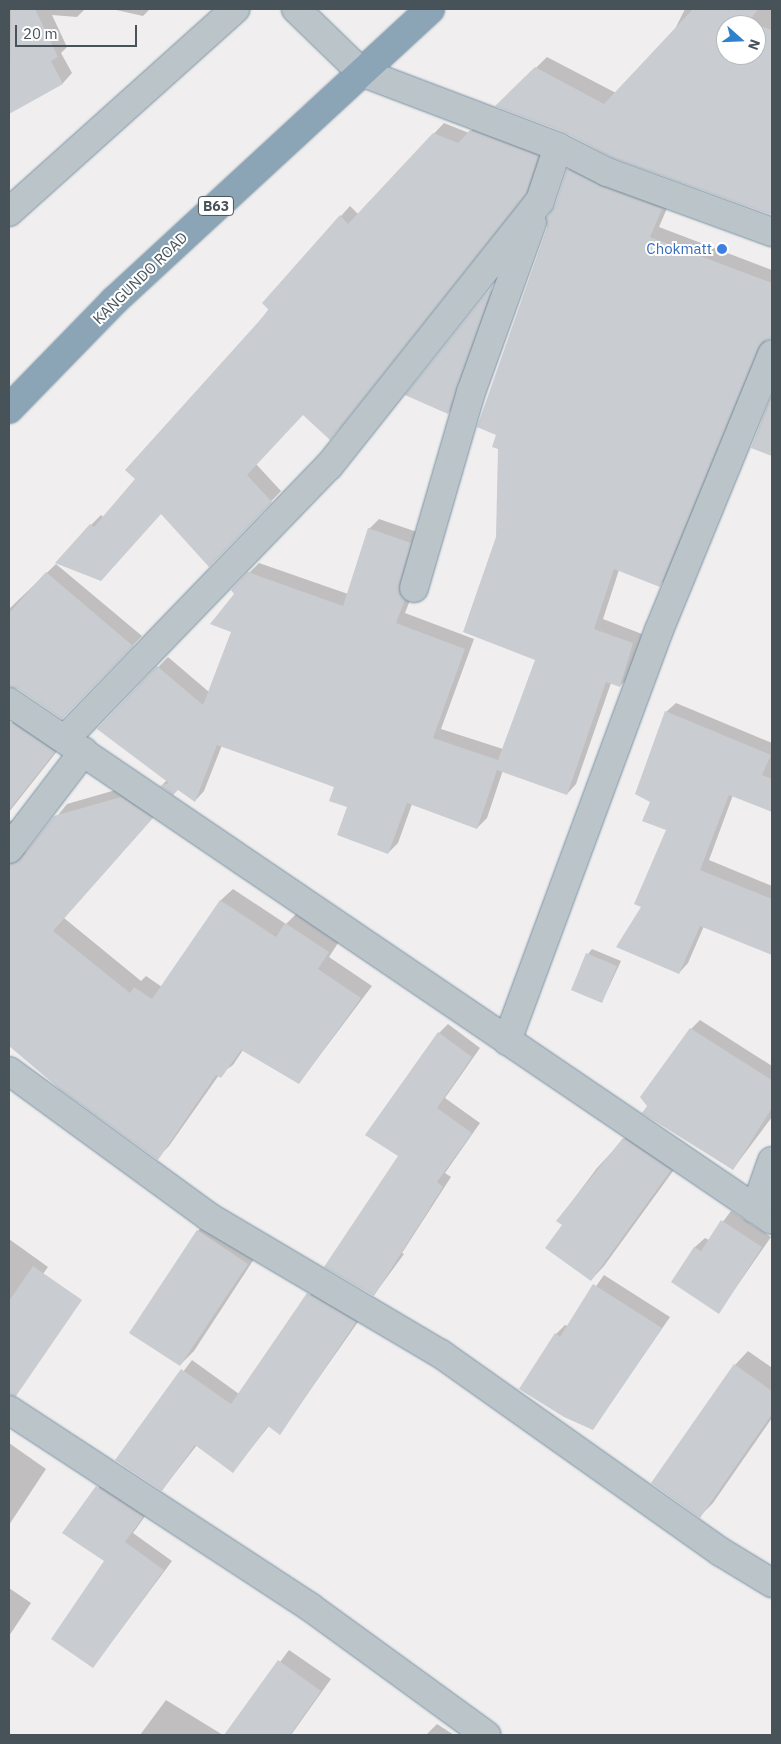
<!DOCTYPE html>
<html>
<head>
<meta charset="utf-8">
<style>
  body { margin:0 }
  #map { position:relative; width:781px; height:1744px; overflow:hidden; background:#f0eeee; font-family:"IBM Plex Sans",sans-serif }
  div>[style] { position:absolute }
  .shadow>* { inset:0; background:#0003 }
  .building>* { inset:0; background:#c9ccd0 }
  .roads { filter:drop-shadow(0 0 1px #7790a3) drop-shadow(0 0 1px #7790a3) }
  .street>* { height:28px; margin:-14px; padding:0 14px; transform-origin:14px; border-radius:14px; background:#bbc4c9 }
  .highway>* { height:28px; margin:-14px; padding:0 14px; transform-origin:14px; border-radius:14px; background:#8ba5b7 }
  .dots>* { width:14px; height:14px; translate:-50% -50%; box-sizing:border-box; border:2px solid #fff; border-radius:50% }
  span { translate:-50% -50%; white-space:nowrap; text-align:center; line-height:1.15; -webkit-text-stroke:4px #fff; paint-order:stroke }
  .shield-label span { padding:1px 4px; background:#fff; border:1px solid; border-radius:4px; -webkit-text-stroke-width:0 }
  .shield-label { font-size:14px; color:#485359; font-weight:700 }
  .shop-label { font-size:15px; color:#366cbe }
  .right { translate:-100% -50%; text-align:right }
  .street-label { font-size:15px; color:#485359 }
  .frame { position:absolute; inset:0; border:10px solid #485359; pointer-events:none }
  .north { position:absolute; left:716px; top:15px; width:50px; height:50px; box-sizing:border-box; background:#fff; border:1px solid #b6babd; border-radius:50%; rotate:110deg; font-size:14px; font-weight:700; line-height:20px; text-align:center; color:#485359 }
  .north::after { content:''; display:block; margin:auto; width:18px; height:22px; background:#2e81ca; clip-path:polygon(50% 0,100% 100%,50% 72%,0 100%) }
  .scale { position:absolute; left:15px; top:25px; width:122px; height:22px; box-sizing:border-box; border:2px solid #485359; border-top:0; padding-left:6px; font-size:15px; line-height:18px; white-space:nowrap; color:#485359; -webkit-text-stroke:4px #fff; paint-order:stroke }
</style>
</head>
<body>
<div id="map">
  <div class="shadow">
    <div style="clip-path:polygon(9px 9px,85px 9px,77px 17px,52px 15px,67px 47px,61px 53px,72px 73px,63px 83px,9px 113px)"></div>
    <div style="clip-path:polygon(112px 9px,150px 9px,143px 16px)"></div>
    <div style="clip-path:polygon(evenodd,685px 9px,772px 9px,772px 214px,614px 156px,564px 131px,497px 106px,547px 57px,616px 93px,674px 31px,685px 9px,726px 25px,756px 25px,756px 55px,726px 55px,726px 25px)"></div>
    <div style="clip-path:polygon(481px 121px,548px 146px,536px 182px,340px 428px,330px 438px,303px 414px,256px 464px,281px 491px,210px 565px,161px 513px,110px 569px,91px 525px,101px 515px,104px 518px,137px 479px,341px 216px,350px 206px,358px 214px,444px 123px,469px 133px)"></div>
    <div style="clip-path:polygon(578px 160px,671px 199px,659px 227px,772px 270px,772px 338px,766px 340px,669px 575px,660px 585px,619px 570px,603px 619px,642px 634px,630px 676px,620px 686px,611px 683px,576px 784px,567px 794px,503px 770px,487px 818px,477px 828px,412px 804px,398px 843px,388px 853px,336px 786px,222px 745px,204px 791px,195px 801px,178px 788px,173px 793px,162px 785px,167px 780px,99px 728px,168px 657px,209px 692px,232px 631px,236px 594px,232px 590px,259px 563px,348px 594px,369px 529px,379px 519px,420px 533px,414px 590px,405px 613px,474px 639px,441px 729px,503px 749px,536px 659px,497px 538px,556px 206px,568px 170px)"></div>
    <div style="clip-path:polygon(500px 280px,458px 403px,448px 413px,407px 395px)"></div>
    <div style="clip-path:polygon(772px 395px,772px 455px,752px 447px)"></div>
    <div style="clip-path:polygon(56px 564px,142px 636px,62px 718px,31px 697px,9px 673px,9px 609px)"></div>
    <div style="clip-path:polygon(676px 703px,772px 743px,772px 811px,733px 795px,709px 860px,772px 886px,772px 954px,704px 926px,688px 963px,679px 973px,642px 907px,668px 830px,652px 801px,666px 712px)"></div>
    <div style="clip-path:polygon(23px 711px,66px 740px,9px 812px,9px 726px)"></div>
    <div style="clip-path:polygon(133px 785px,163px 806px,64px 918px,141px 981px,146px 976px,162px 987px,221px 900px,233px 889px,286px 924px,298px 912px,340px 940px,329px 957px,372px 986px,299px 1083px,243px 1050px,233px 1065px,219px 1075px,169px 1146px,157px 1158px,9px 1045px,9px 843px,12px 850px,28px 852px,67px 804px)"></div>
    <div style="clip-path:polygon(14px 820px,9px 828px,9px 821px)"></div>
    <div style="clip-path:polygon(592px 949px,621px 961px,602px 1002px,588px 954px)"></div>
    <div style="clip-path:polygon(700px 1020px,772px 1066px,772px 1117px,733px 1169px,648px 1105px,691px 1029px)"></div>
    <div style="clip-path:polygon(448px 1024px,480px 1048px,445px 1098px,480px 1123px,445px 1173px,451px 1177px,402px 1253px,404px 1254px,374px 1295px,399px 1156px,439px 1033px)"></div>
    <div style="clip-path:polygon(637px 1125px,684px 1156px,604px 1266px,591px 1280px,564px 1224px,558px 1220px,597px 1168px)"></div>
    <div style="clip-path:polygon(731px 1211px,771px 1237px,719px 1312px,673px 1282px,695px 1247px,705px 1238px,709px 1240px)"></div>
    <div style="clip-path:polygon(211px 1217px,260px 1250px,194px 1351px,180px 1365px,198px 1231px)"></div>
    <div style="clip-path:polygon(9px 1239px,48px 1267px,9px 1321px)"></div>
    <div style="clip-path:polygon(604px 1275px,670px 1317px,593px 1429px,556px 1334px,565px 1325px,568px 1326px)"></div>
    <div style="clip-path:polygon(318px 1284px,365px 1312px,280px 1433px,269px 1426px,233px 1471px,197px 1445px,162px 1490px,116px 1460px,192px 1360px,239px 1394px)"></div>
    <div style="clip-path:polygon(748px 1351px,771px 1367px,772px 1364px,772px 1418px,713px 1503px,700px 1516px,735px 1365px)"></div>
    <div style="clip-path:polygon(9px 1443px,46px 1469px,9px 1525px)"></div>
    <div style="clip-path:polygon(106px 1478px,151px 1508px,133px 1533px,172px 1561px,93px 1667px,105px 1561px,64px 1533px)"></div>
    <div style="clip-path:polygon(9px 1588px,31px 1603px,9px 1636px)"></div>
    <div style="clip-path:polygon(289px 1650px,331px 1679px,291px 1735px,226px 1735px)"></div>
    <div style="clip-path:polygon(166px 1700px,223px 1735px,140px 1735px)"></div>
    <div style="clip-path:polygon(437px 1724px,454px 1735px,426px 1735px)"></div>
  </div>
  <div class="building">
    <div style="clip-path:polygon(11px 9px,35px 9px,58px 57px,51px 61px,63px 84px,9px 114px)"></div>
    <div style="clip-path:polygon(evenodd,693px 9px,758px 9px,749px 22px,772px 30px,772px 215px,613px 158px,564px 132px,495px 106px,535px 67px,604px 104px,693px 9px,726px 25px,756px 25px,756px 55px,726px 55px,726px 25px)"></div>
    <div style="clip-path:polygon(470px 130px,538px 156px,526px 193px,330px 440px,303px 415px,247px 475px,272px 502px,209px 567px,161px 514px,101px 581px,55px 563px,90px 524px,94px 527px,135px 479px,125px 470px,269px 310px,262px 303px,340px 215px,348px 224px,433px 133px,458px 143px)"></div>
    <div style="clip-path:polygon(567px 169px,602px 187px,662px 209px,650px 237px,772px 283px,772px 339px,763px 341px,758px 348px,660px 587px,614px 569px,594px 629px,633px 643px,620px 687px,606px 682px,567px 795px,497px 770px,477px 829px,407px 803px,388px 854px,337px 835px,347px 807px,329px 801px,334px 787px,217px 745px,195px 802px,178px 790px,173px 795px,160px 786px,169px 783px,97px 729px,157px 666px,203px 705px,231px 632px,210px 624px,234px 594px,231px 590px,248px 572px,343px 606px,368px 528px,411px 543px,399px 584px,399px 592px,405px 600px,396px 623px,465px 649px,433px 738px,498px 760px,535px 660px,463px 632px,496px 537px,498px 449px,492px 447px,496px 435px,477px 427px,547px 228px,546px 218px,555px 206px)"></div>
    <div style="clip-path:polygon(493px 285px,448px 414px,405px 395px)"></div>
    <div style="clip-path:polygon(772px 395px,772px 456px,751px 448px)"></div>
    <div style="clip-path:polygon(46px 572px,133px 646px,62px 719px,18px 689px,9px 687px,9px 613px)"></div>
    <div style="clip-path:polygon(665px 711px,771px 755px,762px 775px,772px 779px,772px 812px,729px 795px,700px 870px,772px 899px,772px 955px,700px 926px,679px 974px,616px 947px,641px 907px,634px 904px,666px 830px,642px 821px,650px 802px,635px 794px)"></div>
    <div style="clip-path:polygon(9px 721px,55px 752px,9px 810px)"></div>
    <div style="clip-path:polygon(121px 797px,153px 818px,53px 931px,130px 993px,134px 987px,152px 999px,220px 900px,276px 937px,285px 923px,329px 952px,318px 969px,361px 998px,299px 1084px,241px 1050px,221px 1078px,216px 1075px,158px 1160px,61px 1090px,9px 1046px,9px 864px,21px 858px,54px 816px)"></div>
    <div style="clip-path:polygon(586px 953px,617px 966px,602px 1003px,571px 990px)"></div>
    <div style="clip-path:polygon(690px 1028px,772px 1080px,772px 1108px,733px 1170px,642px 1113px,647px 1106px,640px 1097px)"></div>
    <div style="clip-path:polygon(438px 1032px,472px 1057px,437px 1108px,472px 1133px,437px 1182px,443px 1187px,374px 1296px,324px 1267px,398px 1156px,365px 1135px)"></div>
    <div style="clip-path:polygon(623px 1138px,671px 1170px,591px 1281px,545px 1248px,562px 1225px,556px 1221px)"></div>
    <div style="clip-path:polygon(721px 1220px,762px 1247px,719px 1314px,671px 1282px,694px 1247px,701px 1251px)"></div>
    <div style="clip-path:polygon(197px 1230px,248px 1264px,180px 1366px,129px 1333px)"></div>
    <div style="clip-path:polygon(33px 1266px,82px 1300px,16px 1396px,9px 1395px,9px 1301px)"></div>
    <div style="clip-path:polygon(593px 1284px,662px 1328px,593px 1430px,564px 1417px,519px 1389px,555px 1333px,560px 1337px)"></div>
    <div style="clip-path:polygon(307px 1293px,356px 1322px,280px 1435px,268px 1426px,233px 1473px,195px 1445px,162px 1491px,115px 1460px,181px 1369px,231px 1404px)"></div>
    <div style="clip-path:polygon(734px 1364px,772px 1391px,772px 1414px,700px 1518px,651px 1483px)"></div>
    <div style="clip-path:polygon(96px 1486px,143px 1517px,125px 1542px,164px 1570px,93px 1668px,51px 1639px,104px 1561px,62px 1533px)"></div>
    <div style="clip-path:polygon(278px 1660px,321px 1691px,290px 1735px,224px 1735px)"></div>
  </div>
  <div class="roads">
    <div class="street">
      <div style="left:296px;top:9px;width:91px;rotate:44.1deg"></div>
      <div style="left:361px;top:72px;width:211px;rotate:20.8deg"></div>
      <div style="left:558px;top:147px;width:55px;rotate:27deg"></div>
      <div style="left:607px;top:172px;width:176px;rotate:20deg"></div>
      <div style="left:9px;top:212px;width:304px;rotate:-41.9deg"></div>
      <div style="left:414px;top:588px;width:204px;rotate:-73.8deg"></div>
      <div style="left:471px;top:392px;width:180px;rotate:-70.2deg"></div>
      <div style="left:9px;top:702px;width:922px;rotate:34.17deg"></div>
      <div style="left:65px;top:739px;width:380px;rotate:-46deg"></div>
      <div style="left:329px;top:466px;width:339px;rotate:-51.5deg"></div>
      <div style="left:540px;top:201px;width:57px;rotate:-71.6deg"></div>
      <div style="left:9px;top:849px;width:123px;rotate:-52.6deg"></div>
      <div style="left:507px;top:1041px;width:438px;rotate:-69.7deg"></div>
      <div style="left:659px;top:630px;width:298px;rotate:-67.7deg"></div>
      <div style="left:9px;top:1071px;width:248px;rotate:36.1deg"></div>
      <div style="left:209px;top:1217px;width:269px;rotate:30.6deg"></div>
      <div style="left:441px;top:1354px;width:343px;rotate:35.3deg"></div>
      <div style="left:721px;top:1552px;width:60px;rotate:31.3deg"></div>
      <div style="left:755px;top:1209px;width:51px;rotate:-70.5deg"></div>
      <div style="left:9px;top:1410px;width:360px;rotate:33.2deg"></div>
      <div style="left:310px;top:1607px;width:218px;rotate:36deg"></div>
    </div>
    <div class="highway">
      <div style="left:9px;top:409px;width:151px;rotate:-45.8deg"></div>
      <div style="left:114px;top:301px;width:430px;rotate:-42.7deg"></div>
    </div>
  </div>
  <div class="dots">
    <div style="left:722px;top:249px;background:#3f7fe0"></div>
  </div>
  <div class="shield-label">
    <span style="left:216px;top:206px">B63</span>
  </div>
  <div class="shop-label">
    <span class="right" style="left:712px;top:249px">Chokmatt</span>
  </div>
  <div class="street-label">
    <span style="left:140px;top:278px;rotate:-44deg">KANGUNDO ROAD</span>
  </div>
  <div class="frame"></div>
  <div class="north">N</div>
  <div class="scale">20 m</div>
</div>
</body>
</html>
